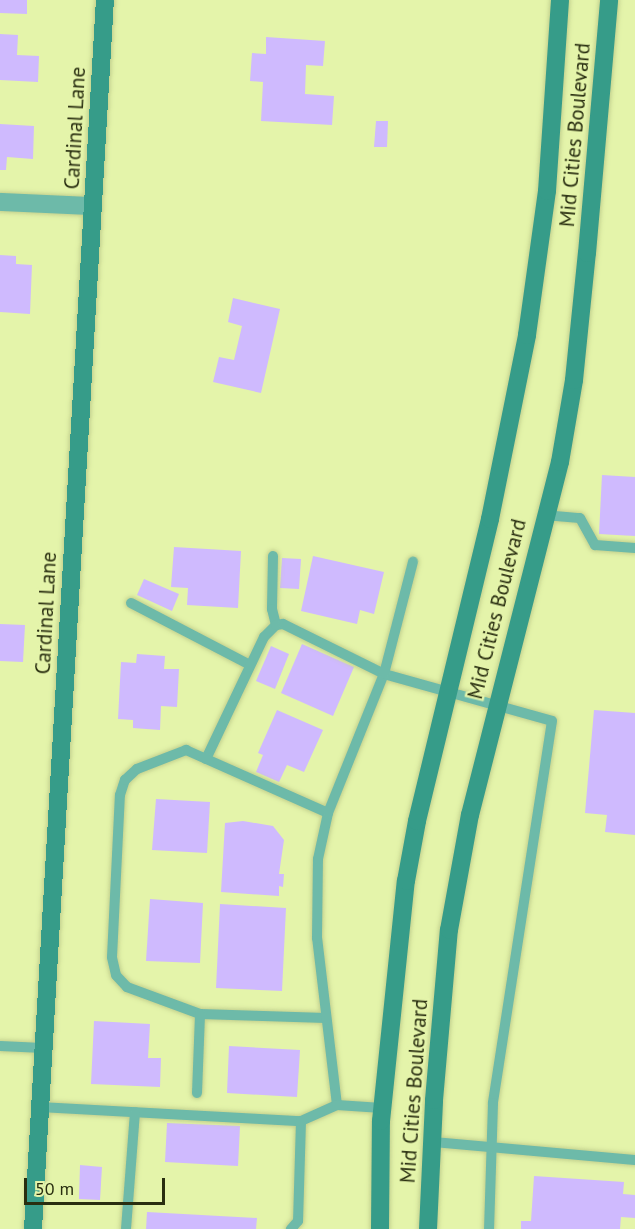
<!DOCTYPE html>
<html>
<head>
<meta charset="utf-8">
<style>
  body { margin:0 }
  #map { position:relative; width:635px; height:1229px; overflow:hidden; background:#e4f4aa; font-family:"PT Sans",sans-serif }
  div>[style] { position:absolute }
  .building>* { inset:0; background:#cfbafe }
  .roads { filter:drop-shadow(0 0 2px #c2d08e) drop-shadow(0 0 2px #c2d08e) }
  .lane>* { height:10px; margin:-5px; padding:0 5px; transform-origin:5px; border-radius:5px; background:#6dbaa9 }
  .street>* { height:18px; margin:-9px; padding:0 9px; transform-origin:9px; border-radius:9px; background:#6dbaa9 }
  .secondary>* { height:18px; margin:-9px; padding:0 9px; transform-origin:9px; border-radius:9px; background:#369c89 }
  span { translate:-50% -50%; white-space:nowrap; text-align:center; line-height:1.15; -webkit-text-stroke:4.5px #e4f4aa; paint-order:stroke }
  .street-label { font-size:21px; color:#292e10 }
  .scale { position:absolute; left:24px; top:1178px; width:141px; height:27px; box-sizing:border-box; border:3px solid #292e10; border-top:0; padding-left:8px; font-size:18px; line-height:21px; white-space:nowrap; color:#292e10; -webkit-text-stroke:4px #e4f4aa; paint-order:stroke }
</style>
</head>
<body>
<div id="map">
  <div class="building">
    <div style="clip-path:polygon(0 0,27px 0,27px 14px,0 13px)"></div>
    <div style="clip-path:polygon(0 34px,18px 35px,17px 55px,39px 56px,38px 82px,0 80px)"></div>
    <div style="clip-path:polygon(266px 37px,325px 41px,323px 66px,306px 65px,305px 94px,334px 96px,332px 125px,261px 121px,263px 82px,250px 81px,252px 53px,266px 54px)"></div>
    <div style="clip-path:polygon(376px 121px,388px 121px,387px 147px,374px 147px)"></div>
    <div style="clip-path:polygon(0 124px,34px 126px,33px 159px,7px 157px,6px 170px,0 170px)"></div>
    <div style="clip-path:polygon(0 255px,16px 256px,16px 264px,32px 265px,30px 314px,0 312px)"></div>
    <div style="clip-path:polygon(233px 298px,280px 309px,261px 393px,213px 382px,219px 357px,234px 360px,242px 326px,228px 322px)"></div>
    <div style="clip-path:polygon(602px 475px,635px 477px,635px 536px,599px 534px)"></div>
    <div style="clip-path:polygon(174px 547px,241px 551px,238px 608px,187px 605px,188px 588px,171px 587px)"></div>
    <div style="clip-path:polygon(313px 556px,384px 572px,374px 614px,360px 610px,357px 624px,301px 611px)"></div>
    <div style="clip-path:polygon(282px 558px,301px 559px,299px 589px,280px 588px)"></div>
    <div style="clip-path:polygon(144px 579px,179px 594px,172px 611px,137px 595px)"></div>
    <div style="clip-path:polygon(0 624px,25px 625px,23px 662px,0 661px)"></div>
    <div style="clip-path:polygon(302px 644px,354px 667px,333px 716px,281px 693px)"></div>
    <div style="clip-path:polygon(271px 646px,289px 654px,275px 689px,256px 681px)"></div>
    <div style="clip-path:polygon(137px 654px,165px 656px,164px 669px,179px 669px,177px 707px,161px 706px,160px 730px,133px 728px,133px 720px,118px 719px,121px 662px,136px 663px)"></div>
    <div style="clip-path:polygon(277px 710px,323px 730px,304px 772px,287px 765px,279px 782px,256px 772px,263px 755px,258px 753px)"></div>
    <div style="clip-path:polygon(594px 710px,635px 713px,635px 835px,605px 832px,607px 815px,585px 813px)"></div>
    <div style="clip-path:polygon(156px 799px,210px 802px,207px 853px,152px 850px)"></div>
    <div style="clip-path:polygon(243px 821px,273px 826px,284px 840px,279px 874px,284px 874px,283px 887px,279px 886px,279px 896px,221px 892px,225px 823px)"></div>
    <div style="clip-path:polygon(150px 899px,203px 903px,200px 963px,146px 961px)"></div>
    <div style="clip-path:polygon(220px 904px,286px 908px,282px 991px,216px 988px)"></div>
    <div style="clip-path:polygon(94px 1021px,150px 1024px,148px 1058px,161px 1058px,160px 1087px,91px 1084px)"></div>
    <div style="clip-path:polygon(229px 1046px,300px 1050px,297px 1097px,227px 1093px)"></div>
    <div style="clip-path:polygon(167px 1123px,240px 1126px,238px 1166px,165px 1162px)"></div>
    <div style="clip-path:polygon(80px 1165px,102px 1167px,100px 1200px,79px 1199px)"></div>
    <div style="clip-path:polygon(534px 1176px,624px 1182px,623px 1194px,635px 1195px,635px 1218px,621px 1217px,620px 1229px,521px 1229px,521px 1221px,531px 1221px)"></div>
    <div style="clip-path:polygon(147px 1212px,257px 1218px,256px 1229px,146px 1229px)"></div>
  </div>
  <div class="roads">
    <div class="lane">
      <div style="left:544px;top:515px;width:36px;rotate:5deg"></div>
      <div style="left:580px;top:518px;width:31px;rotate:61deg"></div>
      <div style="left:595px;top:545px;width:40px;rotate:4.3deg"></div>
      <div style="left:273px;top:556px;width:53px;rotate:91.1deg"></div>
      <div style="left:272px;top:609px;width:16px;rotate:76deg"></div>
      <div style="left:131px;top:603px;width:134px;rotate:27.5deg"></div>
      <div style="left:206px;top:759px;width:135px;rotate:-64.6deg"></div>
      <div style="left:264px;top:637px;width:17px;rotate:-45deg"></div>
      <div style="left:276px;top:625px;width:7px;rotate:-8deg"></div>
      <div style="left:283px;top:624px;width:113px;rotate:26.3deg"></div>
      <div style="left:384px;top:674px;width:174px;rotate:15.6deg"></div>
      <div style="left:552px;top:721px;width:387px;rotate:98.8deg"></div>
      <div style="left:493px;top:1103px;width:126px;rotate:91.8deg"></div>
      <div style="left:326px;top:1018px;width:126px;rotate:-178.2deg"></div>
      <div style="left:200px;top:1014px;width:78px;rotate:-159.7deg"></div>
      <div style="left:127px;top:987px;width:16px;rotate:-133deg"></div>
      <div style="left:116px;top:975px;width:18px;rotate:-103deg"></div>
      <div style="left:112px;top:957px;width:162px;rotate:-87.2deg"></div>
      <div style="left:120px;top:795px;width:16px;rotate:-72deg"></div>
      <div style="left:125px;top:780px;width:16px;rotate:-43deg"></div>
      <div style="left:137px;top:769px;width:53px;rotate:-21.2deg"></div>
      <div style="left:186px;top:750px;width:155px;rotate:23.9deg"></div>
      <div style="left:0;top:1046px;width:43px;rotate:2.7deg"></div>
      <div style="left:197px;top:1093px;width:79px;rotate:-87.8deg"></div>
      <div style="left:337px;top:1105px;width:168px;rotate:-96.8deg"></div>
      <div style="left:317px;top:938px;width:79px;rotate:-89.3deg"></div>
      <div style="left:318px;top:859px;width:47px;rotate:-77.7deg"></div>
      <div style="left:328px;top:813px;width:150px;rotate:-68.1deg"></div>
      <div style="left:384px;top:674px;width:116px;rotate:-75.5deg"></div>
      <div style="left:40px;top:1107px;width:261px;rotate:3.1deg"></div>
      <div style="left:301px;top:1121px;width:100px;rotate:91.7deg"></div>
      <div style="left:298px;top:1221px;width:11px;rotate:131deg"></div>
      <div style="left:301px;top:1121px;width:39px;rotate:-24deg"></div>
      <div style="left:337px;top:1105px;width:45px;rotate:3.8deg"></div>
      <div style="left:433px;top:1142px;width:203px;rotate:5.1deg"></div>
      <div style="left:126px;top:1229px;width:117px;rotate:-85.6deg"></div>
    </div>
    <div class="street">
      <div style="left:0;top:202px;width:92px;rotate:2.5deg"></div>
    </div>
    <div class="secondary">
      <div style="left:33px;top:1229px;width:1231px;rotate:-86.65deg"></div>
      <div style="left:380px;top:1229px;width:108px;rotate:-89.5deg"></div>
      <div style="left:381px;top:1121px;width:241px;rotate:-84.1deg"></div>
      <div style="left:406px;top:881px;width:61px;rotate:-79.6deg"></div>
      <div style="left:417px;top:821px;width:311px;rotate:-76.4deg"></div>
      <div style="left:490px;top:519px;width:188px;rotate:-78.6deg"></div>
      <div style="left:527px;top:335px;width:145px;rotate:-82.1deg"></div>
      <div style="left:547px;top:191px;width:191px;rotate:-86.1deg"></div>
      <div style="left:428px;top:1229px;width:129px;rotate:-87.3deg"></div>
      <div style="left:434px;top:1100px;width:171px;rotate:-85deg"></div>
      <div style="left:449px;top:930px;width:117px;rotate:-79.7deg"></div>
      <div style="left:470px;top:815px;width:364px;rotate:-75.7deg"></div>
      <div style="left:560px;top:462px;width:83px;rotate:-80.3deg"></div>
      <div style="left:574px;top:380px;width:128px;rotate:-84.2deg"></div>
      <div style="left:587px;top:253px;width:254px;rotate:-85deg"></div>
    </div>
  </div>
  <div class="street-label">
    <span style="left:75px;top:128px;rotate:-87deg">Cardinal Lane</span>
    <span style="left:575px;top:135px;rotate:-85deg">Mid Cities Boulevard</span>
    <span style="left:497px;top:609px;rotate:-76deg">Mid Cities Boulevard</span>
    <span style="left:46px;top:613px;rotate:-87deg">Cardinal Lane</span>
    <span style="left:414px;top:1091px;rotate:-86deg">Mid Cities Boulevard</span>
  </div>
  <div class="scale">50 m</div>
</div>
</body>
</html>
